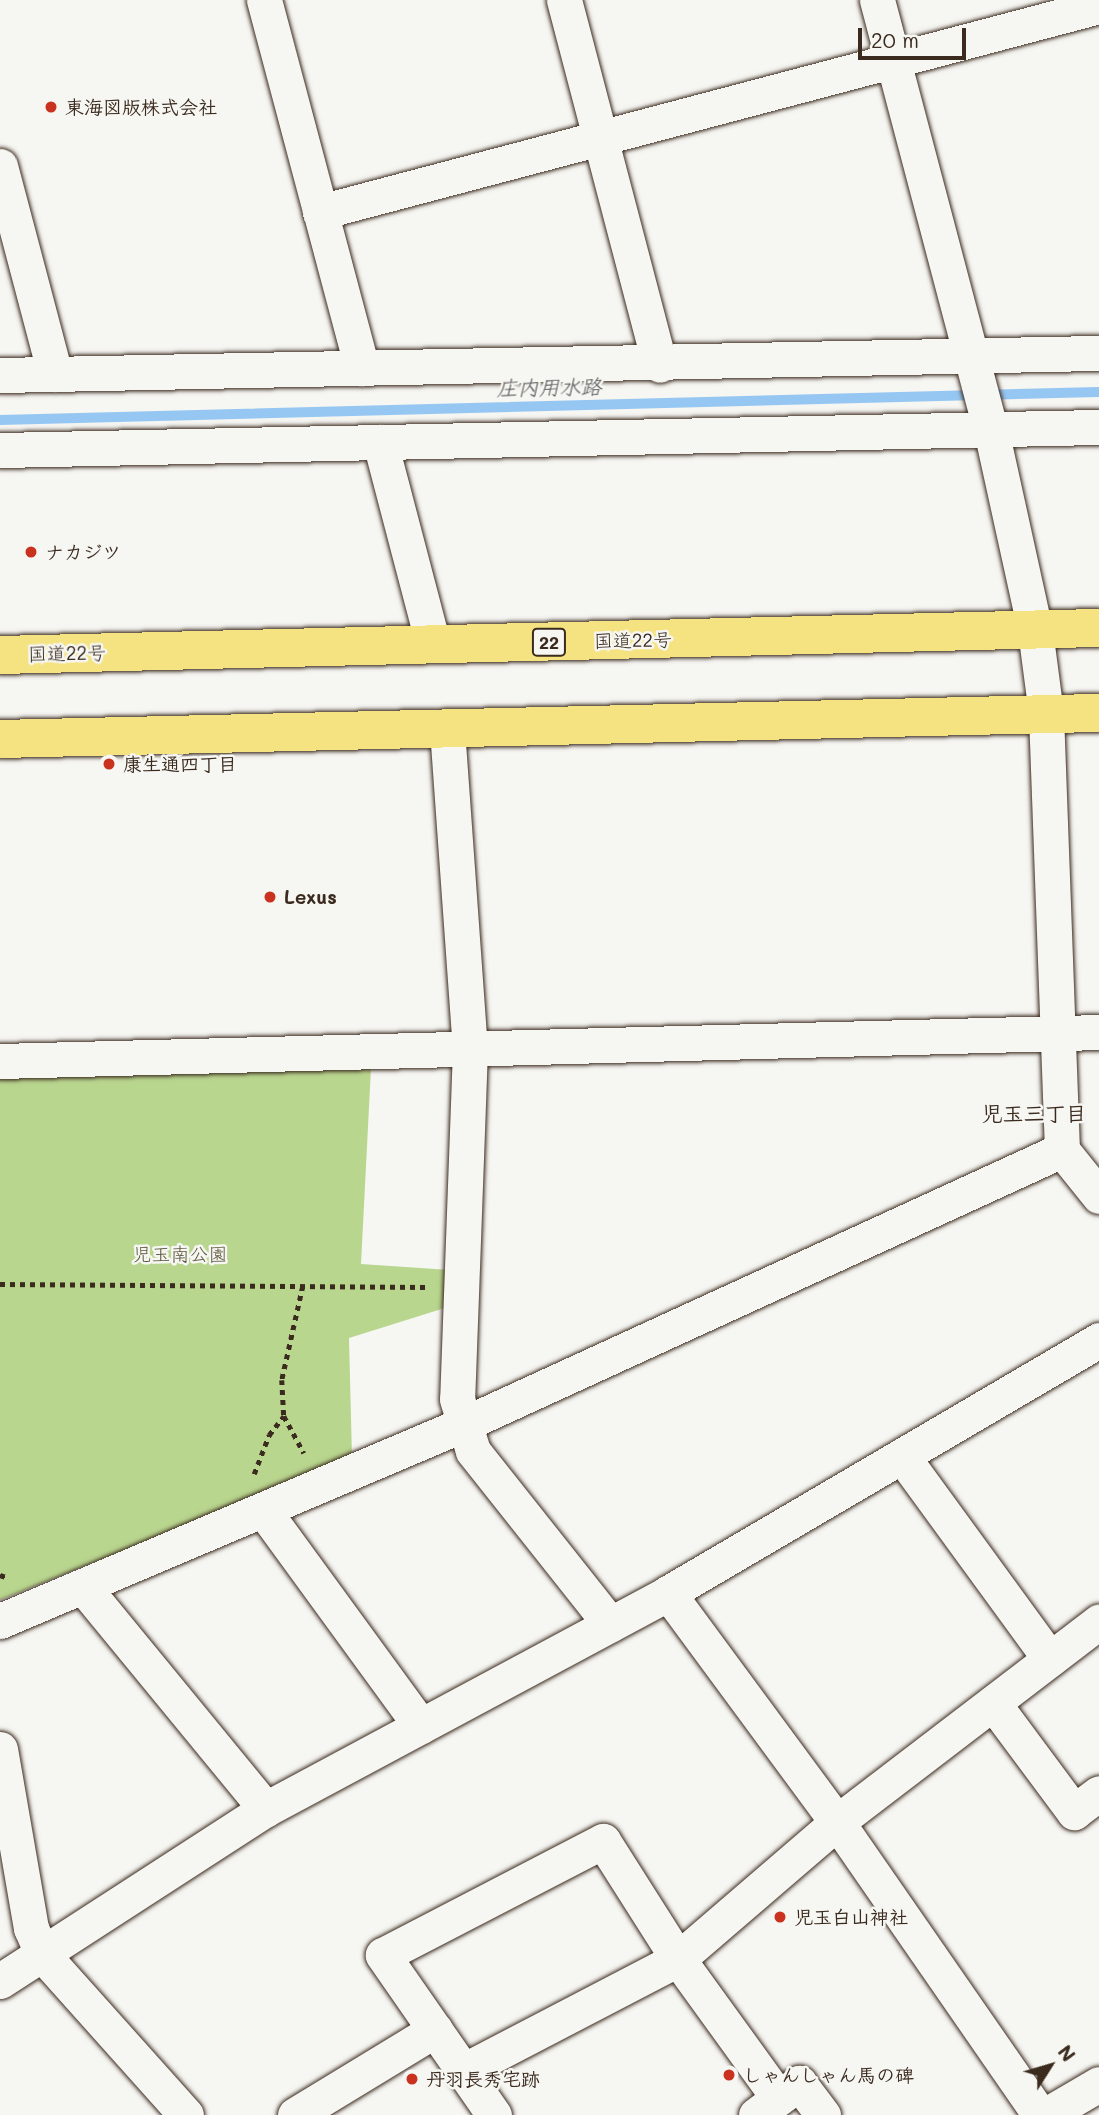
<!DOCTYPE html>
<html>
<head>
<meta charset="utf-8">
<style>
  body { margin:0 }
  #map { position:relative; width:1099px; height:2115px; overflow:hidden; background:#f6f6f2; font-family:Mali,"Klee One",sans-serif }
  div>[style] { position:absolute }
  .green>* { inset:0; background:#b9d68f }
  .stream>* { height:10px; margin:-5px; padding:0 5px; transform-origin:5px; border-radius:5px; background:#96c7f2 }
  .path>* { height:4.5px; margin-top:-2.25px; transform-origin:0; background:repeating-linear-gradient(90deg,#3b2a1e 0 5px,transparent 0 10px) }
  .roads { filter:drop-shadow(0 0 2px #3b2a1e) drop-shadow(0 0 2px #3b2a1e) }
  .minor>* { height:35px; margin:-17.5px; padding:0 17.5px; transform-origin:17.5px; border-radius:17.5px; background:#f6f6f2 }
  .highway>* { height:38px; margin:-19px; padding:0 19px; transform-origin:19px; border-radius:19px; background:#f5e382 }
  .dots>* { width:19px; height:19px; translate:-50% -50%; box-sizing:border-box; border:4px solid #f6f6f2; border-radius:50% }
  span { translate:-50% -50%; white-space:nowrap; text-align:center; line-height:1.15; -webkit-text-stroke:5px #f6f6f2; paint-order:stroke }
  .shield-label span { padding:2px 5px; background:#f6f6f2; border:2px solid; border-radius:5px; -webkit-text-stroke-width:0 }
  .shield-label { font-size:18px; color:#3b2a1e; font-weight:700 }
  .poi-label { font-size:19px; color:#3b2a1e; font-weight:700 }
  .left { translate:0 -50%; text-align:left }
  .street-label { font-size:19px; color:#3b2a1e }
  .park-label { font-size:19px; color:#5a553a }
  .water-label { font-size:21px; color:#525153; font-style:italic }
  .neighbourhood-label { font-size:21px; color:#3b2a1e; font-weight:700 }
  .north { position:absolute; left:1015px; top:2031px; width:70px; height:70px; -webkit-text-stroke:5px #f6f6f2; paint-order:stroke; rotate:53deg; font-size:19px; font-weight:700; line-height:28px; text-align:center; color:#3b2a1e }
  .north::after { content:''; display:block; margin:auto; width:24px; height:32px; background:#3b2a1e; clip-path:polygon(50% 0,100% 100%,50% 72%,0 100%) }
  .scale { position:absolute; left:858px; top:28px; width:108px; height:32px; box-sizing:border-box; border:4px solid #3b2a1e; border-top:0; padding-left:9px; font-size:21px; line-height:24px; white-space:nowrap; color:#3b2a1e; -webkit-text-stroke:5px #f6f6f2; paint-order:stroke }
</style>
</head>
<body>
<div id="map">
  <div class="green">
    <div style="clip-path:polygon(371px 1068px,361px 1264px,450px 1270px,448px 1307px,349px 1338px,352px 1458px,0 1600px,0 1078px)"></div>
  </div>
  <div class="stream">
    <div style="left:0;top:420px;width:1099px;rotate:-1.46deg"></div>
  </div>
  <div class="path">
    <div style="left:0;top:1284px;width:426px;rotate:0.4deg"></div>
    <div style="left:303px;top:1286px;width:96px;rotate:102.6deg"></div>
    <div style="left:282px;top:1380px;width:36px;rotate:87deg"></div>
    <div style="left:284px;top:1416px;width:42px;rotate:61.6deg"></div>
    <div style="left:254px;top:1474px;width:42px;rotate:-69deg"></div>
    <div style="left:269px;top:1435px;width:24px;rotate:-52deg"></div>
    <div style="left:0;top:1575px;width:9px;rotate:18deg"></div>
  </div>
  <div class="roads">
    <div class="minor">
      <div style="left:264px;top:0;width:381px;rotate:75.1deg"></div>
      <div style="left:564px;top:0;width:377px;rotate:75.3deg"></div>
      <div style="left:877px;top:0;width:445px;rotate:75.2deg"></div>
      <div style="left:991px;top:430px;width:205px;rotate:77.6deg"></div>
      <div style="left:1035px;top:630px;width:85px;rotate:82.5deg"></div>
      <div style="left:1046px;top:714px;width:436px;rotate:87.9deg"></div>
      <div style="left:1062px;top:1150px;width:59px;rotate:51.2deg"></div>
      <div style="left:0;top:166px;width:215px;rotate:75.2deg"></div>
      <div style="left:320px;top:212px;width:806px;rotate:-14.81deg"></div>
      <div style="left:0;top:375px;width:1099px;rotate:-1.15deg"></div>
      <div style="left:380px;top:442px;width:209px;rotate:75.3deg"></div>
      <div style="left:0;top:450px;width:1099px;rotate:-1.2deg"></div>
      <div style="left:447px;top:729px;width:321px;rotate:85.9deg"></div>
      <div style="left:470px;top:1049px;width:350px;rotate:92.1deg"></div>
      <div style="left:457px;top:1399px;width:54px;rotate:72.9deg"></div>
      <div style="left:473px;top:1451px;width:221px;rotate:51.6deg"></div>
      <div style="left:0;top:1061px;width:1099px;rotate:-1.51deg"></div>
      <div style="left:902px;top:1456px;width:251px;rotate:53.9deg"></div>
      <div style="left:264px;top:1511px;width:266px;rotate:53.9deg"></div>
      <div style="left:85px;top:1589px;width:285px;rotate:50.6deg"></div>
      <div style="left:668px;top:1593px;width:285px;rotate:53.6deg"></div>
      <div style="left:837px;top:1822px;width:356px;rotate:55.3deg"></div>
      <div style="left:0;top:1621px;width:504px;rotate:-23deg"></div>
      <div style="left:464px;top:1424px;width:658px;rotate:-24.62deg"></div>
      <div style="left:993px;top:1703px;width:136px;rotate:53.4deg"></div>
      <div style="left:1074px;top:1812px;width:31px;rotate:-37deg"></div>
      <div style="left:0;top:1749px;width:182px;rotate:80.2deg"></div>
      <div style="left:31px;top:1928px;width:28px;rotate:67deg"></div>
      <div style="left:42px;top:1954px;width:216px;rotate:48.2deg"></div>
      <div style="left:0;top:1981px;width:317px;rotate:-32.9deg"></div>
      <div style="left:266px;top:1809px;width:456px;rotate:-28.2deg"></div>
      <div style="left:668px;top:1593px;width:500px;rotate:-30.4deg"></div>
      <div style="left:465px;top:2070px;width:240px;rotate:-27.5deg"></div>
      <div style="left:678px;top:1959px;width:210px;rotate:-40.7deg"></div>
      <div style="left:837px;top:1822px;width:330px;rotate:-37.4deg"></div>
      <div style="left:295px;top:2115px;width:164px;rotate:-31.3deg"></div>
      <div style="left:494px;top:2115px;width:195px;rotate:-124.8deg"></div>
      <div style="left:383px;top:1955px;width:248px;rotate:-27.4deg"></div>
      <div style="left:603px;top:1841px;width:140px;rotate:57.6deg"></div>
      <div style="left:678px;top:1959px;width:170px;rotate:54.1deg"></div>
      <div style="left:756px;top:2115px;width:54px;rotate:-36.7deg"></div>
      <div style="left:799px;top:2083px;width:40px;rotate:53deg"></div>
      <div style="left:1046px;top:2115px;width:61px;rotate:-30.3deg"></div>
    </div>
    <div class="highway">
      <div style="left:0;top:655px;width:1099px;rotate:-1.41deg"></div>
      <div style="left:0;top:739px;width:1099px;rotate:-1.36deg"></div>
    </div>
  </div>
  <div class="dots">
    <div style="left:51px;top:107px;background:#c8321e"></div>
    <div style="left:31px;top:552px;background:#c8321e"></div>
    <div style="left:109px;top:764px;background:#c8321e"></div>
    <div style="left:270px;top:897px;background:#c8321e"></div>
    <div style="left:780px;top:1917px;background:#c8321e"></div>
    <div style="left:729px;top:2075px;background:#c8321e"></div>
    <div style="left:412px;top:2079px;background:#c8321e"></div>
  </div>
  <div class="shield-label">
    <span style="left:549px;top:642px">22</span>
  </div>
  <div class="poi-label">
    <span class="left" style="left:65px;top:107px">東海図版株式会社</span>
    <span class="left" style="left:45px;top:552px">ナカジツ</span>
    <span class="left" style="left:123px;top:764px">康生通四丁目</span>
    <span class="left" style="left:284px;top:897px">Lexus</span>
    <span class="left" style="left:794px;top:1917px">児玉白山神社</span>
    <span class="left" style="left:743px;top:2075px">しゃんしゃん馬の碑</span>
    <span class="left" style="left:426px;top:2079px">丹羽長秀宅跡</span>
  </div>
  <div class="street-label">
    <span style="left:633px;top:640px;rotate:-1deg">国道22号</span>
    <span style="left:67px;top:653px;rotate:-1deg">国道22号</span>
  </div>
  <div class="park-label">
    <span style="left:180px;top:1254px">児玉南公園</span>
  </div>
  <div class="water-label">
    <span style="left:549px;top:387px;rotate:-1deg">庄内用水路</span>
  </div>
  <div class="neighbourhood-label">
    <span style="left:1034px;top:1113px">児玉三丁目</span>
  </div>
  <div class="north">N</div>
  <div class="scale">20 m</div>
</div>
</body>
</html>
